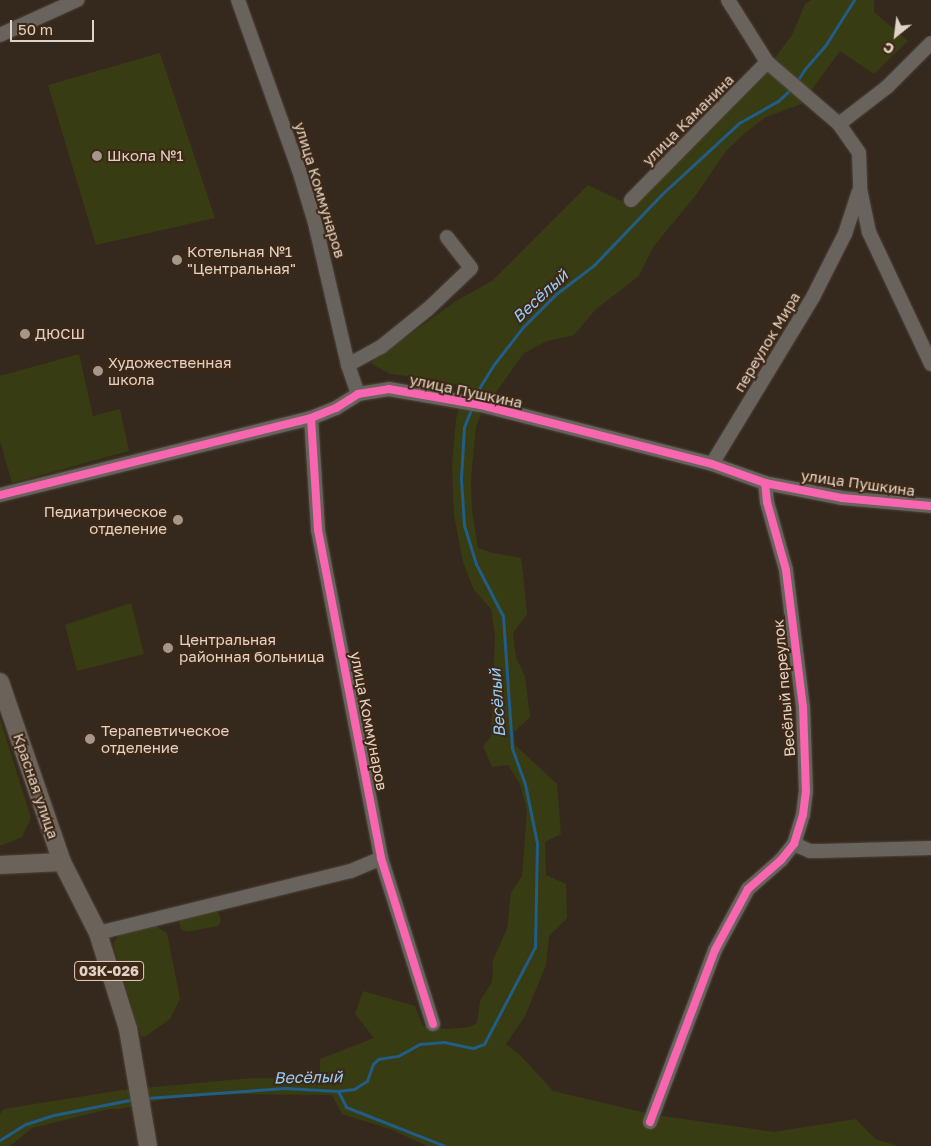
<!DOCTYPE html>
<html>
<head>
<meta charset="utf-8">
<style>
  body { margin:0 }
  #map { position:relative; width:931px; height:1146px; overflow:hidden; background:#35291e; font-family:"Golos Text",sans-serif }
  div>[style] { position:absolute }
  .green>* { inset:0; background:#383c12 }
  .stream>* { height:3px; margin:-1.5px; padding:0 1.5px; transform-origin:1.5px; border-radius:1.5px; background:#215d86 }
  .roads { filter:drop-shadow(0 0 1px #4f443b) drop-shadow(0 0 1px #4f443b) }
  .minor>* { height:14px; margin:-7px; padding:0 7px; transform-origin:7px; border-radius:7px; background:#68645d }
  .major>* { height:18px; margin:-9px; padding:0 9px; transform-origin:9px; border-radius:9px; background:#6b635a }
  .cycleway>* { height:8px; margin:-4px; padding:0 4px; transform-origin:4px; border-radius:4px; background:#f766af }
  .dots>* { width:14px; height:14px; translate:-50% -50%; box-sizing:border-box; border:2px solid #3e2815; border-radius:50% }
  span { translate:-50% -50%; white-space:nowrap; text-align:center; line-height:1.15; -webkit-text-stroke:4px #3e2815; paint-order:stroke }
  .shield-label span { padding:1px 4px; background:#3e2815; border:1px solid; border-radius:4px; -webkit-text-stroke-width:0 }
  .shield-label { font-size:14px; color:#e1d2c6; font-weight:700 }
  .street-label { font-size:15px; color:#e1d2c6 }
  .poi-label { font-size:15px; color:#e1d2c6 }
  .left { translate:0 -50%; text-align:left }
  .right { translate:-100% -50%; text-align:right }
  .water-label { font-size:16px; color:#92cffe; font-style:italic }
  .north { position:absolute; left:871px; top:10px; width:50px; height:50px; -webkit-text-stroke:4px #3e2815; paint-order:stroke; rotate:209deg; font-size:14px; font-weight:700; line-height:20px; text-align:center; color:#e1d2c6 }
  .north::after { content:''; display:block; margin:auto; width:18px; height:22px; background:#e1d2c6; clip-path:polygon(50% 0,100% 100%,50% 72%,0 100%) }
  .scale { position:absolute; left:10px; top:20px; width:84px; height:22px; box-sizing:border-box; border:2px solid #e1d2c6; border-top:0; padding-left:6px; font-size:15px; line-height:18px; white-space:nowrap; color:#e1d2c6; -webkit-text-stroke:4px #3e2815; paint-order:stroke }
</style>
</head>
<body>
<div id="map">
  <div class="green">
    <div style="clip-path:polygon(812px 0,874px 0,874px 12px,908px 41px,874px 74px,840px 51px,801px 104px,766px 117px,745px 133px,726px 151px,696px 195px,653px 247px,639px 276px,596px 309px,574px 335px,547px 341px,524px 353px,481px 413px,476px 427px,471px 479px,472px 511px,478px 548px,492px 553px,521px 558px,524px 583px,527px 614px,513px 633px,516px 658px,525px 676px,530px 717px,514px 732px,515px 745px,557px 784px,561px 834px,545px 842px,546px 875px,566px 884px,567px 918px,549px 936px,546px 965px,525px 1016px,506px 1044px,520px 1055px,553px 1091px,655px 1115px,774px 1132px,856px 1119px,875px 1139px,898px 1146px,427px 1146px,390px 1129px,342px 1114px,332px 1095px,241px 1094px,173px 1097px,120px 1109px,109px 1109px,32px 1128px,10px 1146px,0 1146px,0 1114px,4px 1109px,122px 1090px,253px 1078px,309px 1079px,320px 1074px,320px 1059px,374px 1038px,355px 1014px,363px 991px,415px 1006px,423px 1026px,447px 1029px,469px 1027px,477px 1023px,480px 1001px,492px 982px,493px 960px,507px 929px,511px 893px,522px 876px,527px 810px,520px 784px,508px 765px,492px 767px,483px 746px,491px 737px,495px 636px,491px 609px,474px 590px,463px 562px,454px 515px,452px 464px,456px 419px,466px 387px,435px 379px,390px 374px,370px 363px,456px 301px,492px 281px,588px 185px,619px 200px,633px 203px,757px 82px,792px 35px,805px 4px)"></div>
    <div style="clip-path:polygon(160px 53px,215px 218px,96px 245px,48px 85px)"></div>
    <div style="clip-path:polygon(79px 354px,93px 416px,120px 409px,129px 451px,12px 483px,0 441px,0 376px)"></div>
    <div style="clip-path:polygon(131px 603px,144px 654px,77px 671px,65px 625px)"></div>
    <div style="clip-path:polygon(0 719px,31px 818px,22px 837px,0 846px)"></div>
    <div style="clip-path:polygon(215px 910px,219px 914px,221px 921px,218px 926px,186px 932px,181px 929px,179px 922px,182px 917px)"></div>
    <div style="clip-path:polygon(154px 925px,167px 933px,180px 999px,170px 1019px,146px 1036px,141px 1037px,113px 944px,119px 935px)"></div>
  </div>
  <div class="stream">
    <div style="left:796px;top:83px;width:15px;rotate:-58deg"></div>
    <div style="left:804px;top:70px;width:32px;rotate:-49deg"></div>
    <div style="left:825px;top:46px;width:54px;rotate:-57.8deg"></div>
    <div style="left:475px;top:399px;width:15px;rotate:-67deg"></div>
    <div style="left:481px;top:385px;width:26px;rotate:-58deg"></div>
    <div style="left:495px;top:363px;width:46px;rotate:-52.1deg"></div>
    <div style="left:523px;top:327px;width:47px;rotate:-45deg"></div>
    <div style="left:556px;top:294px;width:48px;rotate:-37.3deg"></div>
    <div style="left:594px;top:265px;width:98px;rotate:-46.2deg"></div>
    <div style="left:662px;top:194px;width:105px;rotate:-42.7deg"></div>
    <div style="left:739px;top:123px;width:45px;rotate:-29.4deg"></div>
    <div style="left:778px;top:101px;width:19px;rotate:-43deg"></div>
    <div style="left:338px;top:1091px;width:18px;rotate:63deg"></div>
    <div style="left:346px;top:1107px;width:106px;rotate:21.5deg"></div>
    <div style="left:146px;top:1098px;width:139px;rotate:-4.1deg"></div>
    <div style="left:285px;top:1088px;width:53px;rotate:3.2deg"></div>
    <div style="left:338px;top:1091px;width:16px;rotate:-7deg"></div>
    <div style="left:354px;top:1089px;width:15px;rotate:-32deg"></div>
    <div style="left:367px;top:1081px;width:18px;rotate:-71deg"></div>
    <div style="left:373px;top:1064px;width:7px;rotate:-45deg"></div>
    <div style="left:378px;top:1059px;width:20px;rotate:-9deg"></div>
    <div style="left:398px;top:1056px;width:25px;rotate:-29deg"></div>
    <div style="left:420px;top:1044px;width:24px;rotate:-5deg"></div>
    <div style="left:444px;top:1042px;width:30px;rotate:12deg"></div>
    <div style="left:473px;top:1048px;width:12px;rotate:-20deg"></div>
    <div style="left:484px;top:1044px;width:110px;rotate:-62.3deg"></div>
    <div style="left:535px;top:947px;width:104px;rotate:-88.9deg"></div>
    <div style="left:537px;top:843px;width:60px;rotate:-101.5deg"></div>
    <div style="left:525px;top:784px;width:38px;rotate:-110deg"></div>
    <div style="left:512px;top:748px;width:132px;rotate:-93.9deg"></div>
    <div style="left:503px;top:616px;width:59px;rotate:-117.4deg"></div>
    <div style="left:476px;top:564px;width:41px;rotate:-107.1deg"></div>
    <div style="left:464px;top:525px;width:47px;rotate:-93.7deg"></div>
    <div style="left:461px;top:478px;width:51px;rotate:-86.6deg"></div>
    <div style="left:464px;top:427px;width:22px;rotate:-68deg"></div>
    <div style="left:0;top:1140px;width:31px;rotate:-32deg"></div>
    <div style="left:26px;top:1124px;width:29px;rotate:-18deg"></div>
    <div style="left:54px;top:1115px;width:82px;rotate:-11.3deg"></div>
  </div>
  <div class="roads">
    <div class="minor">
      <div style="left:238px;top:0;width:181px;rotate:70.3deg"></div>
      <div style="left:299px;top:170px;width:55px;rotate:73.2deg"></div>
      <div style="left:315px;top:223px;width:146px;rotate:76.9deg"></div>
      <div style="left:348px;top:365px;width:31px;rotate:71deg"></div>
      <div style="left:728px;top:0;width:73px;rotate:57.8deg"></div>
      <div style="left:767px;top:62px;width:95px;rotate:40.7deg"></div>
      <div style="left:839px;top:124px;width:35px;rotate:55deg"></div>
      <div style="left:859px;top:153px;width:36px;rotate:88deg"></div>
      <div style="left:860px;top:189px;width:44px;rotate:78.2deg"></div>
      <div style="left:869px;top:232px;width:146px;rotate:64.8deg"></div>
      <div style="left:0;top:35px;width:85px;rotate:-24.4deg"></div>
      <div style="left:839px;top:124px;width:61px;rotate:-37.6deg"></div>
      <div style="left:887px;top:87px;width:62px;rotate:-45deg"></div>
      <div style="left:631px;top:200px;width:194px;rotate:-45.4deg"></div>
      <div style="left:348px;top:365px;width:38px;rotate:-29deg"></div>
      <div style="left:381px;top:347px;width:60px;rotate:-39deg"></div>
      <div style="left:428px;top:309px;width:59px;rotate:-43.6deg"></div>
      <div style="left:471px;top:268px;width:39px;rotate:-128deg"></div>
      <div style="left:311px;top:418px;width:112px;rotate:86.4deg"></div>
      <div style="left:318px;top:530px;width:334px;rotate:79.1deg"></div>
      <div style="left:381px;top:858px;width:174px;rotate:72.6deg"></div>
      <div style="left:712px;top:464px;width:195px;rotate:-58.8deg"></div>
      <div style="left:813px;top:297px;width:71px;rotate:-63.1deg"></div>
      <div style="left:845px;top:234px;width:45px;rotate:-72deg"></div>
      <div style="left:0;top:495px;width:320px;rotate:-13.9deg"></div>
      <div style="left:311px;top:418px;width:27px;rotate:-22deg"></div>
      <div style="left:336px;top:408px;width:26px;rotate:-32deg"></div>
      <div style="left:358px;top:394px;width:31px;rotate:-9deg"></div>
      <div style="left:389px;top:389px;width:93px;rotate:9.9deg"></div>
      <div style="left:481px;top:405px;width:238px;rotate:14.3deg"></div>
      <div style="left:712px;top:464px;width:56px;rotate:19.7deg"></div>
      <div style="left:765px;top:483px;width:78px;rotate:11deg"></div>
      <div style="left:842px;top:498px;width:89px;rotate:5.1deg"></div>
      <div style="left:794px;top:844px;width:17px;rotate:24deg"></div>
      <div style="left:810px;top:851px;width:11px"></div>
      <div style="left:821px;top:851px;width:110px;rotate:-1.6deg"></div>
      <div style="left:98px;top:933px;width:260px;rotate:-13.8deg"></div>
      <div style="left:351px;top:871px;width:33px;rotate:-23deg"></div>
      <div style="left:650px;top:1122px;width:184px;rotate:-69.3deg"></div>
      <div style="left:715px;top:950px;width:69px;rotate:-61.6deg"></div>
      <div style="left:748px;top:889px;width:44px;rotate:-41.3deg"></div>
      <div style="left:781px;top:860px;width:21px;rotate:-51deg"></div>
      <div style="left:794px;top:844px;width:30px;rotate:-73deg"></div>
      <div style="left:803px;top:815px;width:23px;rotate:-83deg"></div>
      <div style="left:806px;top:792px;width:85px;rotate:-92deg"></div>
      <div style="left:803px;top:707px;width:138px;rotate:-97.1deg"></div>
      <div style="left:786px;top:570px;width:71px;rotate:-105.6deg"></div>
      <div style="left:767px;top:502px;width:19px;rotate:-96deg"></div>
    </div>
    <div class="major">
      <div style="left:0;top:682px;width:190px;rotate:71deg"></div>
      <div style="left:62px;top:862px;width:80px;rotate:63.1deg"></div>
      <div style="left:98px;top:933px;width:101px;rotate:72.6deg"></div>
      <div style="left:128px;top:1029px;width:119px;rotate:80.3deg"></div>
      <div style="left:0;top:865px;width:62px;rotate:-2.8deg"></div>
    </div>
  </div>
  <div class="cycleway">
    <div style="left:311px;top:418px;width:112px;rotate:86.4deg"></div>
    <div style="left:318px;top:530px;width:334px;rotate:79.1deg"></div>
    <div style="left:381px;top:858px;width:174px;rotate:72.6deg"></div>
    <div style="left:0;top:495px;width:320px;rotate:-13.9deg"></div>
    <div style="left:311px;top:418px;width:27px;rotate:-22deg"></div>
    <div style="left:336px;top:408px;width:26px;rotate:-32deg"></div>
    <div style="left:358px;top:394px;width:31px;rotate:-9deg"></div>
    <div style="left:389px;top:389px;width:93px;rotate:9.9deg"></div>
    <div style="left:481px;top:405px;width:238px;rotate:14.3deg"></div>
    <div style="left:712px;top:464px;width:56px;rotate:19.7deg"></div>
    <div style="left:765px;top:483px;width:78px;rotate:11deg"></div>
    <div style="left:842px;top:498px;width:89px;rotate:5.1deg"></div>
    <div style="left:650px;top:1122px;width:184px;rotate:-69.3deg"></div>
    <div style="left:715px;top:950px;width:69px;rotate:-61.6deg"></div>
    <div style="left:748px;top:889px;width:44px;rotate:-41.3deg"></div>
    <div style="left:781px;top:860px;width:21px;rotate:-51deg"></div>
    <div style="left:794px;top:844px;width:30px;rotate:-73deg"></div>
    <div style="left:803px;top:815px;width:23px;rotate:-83deg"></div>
    <div style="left:806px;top:792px;width:85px;rotate:-92deg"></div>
    <div style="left:803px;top:707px;width:138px;rotate:-97.1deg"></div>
    <div style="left:786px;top:570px;width:71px;rotate:-105.6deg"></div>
    <div style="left:767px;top:502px;width:19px;rotate:-96deg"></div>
  </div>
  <div class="dots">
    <div style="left:97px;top:156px;background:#a5978b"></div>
    <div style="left:177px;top:260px;background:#a5978b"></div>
    <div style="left:25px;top:334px;background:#a5978b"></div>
    <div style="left:98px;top:371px;background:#a5978b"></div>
    <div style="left:178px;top:520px;background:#a5978b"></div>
    <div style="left:168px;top:648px;background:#a5978b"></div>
    <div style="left:90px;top:739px;background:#a5978b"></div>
  </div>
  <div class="shield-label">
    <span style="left:109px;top:971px">03К-026</span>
  </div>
  <div class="street-label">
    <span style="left:688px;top:120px;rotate:-45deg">улица Каманина</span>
    <span style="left:320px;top:190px;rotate:73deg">улица Коммунаров</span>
    <span style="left:767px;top:342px;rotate:-59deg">переулок Мира</span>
    <span style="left:466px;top:391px;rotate:12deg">улица Пушкина</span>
    <span style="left:858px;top:483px;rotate:8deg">улица Пушкина</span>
    <span style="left:784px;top:688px;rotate:-95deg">Весёлый переулок</span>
    <span style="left:369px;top:721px;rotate:79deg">улица Коммунаров</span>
    <span style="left:36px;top:786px;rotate:71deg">Красная улица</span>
  </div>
  <div class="poi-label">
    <span class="left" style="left:107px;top:156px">Школа №1</span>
    <span class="left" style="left:187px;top:260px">Котельная №1<br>"Центральная"</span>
    <span class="left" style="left:35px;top:334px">ДЮСШ</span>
    <span class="left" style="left:108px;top:371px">Художественная<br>школа</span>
    <span class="right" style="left:167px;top:520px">Педиатрическое<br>отделение</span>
    <span class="left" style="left:179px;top:648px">Центральная<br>районная больница</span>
    <span class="left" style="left:101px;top:739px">Терапевтическое<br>отделение</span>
  </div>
  <div class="water-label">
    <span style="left:540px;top:296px;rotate:-43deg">Весёлый</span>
    <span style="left:497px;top:703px;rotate:-94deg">Весёлый</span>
    <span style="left:308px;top:1077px;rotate:-1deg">Весёлый</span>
  </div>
  <div class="north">С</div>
  <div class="scale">50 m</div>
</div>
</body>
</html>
